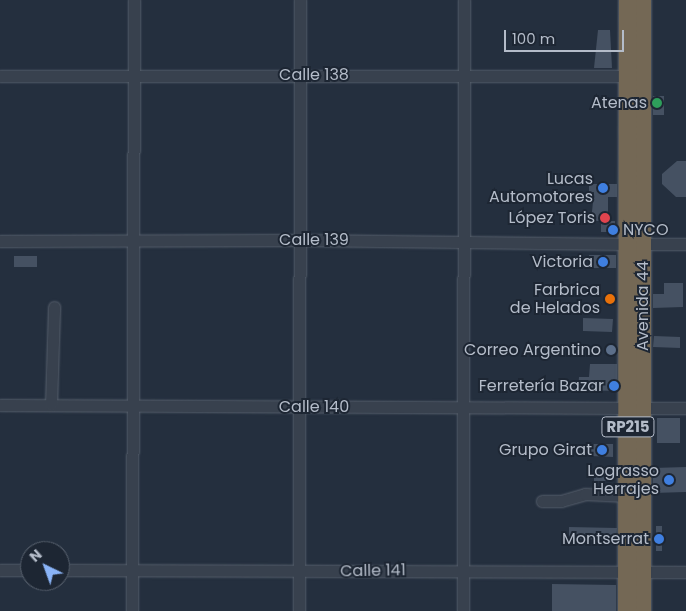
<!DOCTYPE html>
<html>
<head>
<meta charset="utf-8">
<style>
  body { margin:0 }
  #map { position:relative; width:686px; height:611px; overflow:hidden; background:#242f3e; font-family:Poppins,sans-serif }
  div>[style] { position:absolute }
  .building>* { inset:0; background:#455162 }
  .roads { filter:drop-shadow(0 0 1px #565f6c) drop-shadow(0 0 1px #565f6c) }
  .minor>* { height:11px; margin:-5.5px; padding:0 5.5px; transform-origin:5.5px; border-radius:5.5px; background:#38414e }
  .highway>* { height:18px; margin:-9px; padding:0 9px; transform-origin:9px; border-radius:9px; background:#746855 }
  .dots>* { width:14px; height:14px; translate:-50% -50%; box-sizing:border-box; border:2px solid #1d2633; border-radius:50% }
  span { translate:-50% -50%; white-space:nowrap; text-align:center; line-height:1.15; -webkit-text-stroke:4px #1d2633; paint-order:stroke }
  .shield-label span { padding:1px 4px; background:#1d2633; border:1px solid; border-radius:4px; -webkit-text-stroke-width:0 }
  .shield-label { font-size:15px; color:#b4bcc9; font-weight:700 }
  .street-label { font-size:16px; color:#b4bcc9 }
  .poi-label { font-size:16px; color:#b4bcc9 }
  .right { translate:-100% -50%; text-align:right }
  .left { translate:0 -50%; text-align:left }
  .north { position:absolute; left:20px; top:541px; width:50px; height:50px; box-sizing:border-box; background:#1d2633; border:1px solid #59626f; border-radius:50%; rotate:318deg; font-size:14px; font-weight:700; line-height:20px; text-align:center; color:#b4bcc9 }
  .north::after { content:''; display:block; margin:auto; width:18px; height:22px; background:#8ab4f8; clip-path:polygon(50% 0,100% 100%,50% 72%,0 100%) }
  .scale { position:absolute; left:504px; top:30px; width:120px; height:22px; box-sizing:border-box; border:2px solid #b4bcc9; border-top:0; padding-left:6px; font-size:15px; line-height:18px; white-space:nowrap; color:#b4bcc9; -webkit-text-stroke:4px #1d2633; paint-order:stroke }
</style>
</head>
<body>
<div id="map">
  <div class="building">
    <div style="clip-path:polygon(598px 30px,610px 30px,612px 68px,594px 68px)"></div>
    <div style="clip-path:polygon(653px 96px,664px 96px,664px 115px,653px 115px)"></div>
    <div style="clip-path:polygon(677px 161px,686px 161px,686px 197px,676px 197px,662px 184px,662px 174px)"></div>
    <div style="clip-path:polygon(589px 184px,617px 184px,617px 197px,608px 197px,608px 221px,615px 221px,615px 232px,601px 232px,601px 221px,591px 221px,594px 192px,589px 192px)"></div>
    <div style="clip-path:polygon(589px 255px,616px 255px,616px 268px,589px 268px)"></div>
    <div style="clip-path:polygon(14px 256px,37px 256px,37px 267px,14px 267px)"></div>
    <div style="clip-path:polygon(664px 283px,683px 283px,683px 307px,653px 308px,653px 294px,664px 294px)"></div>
    <div style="clip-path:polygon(583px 318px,613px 319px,612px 332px,583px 331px)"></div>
    <div style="clip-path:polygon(654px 336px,680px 337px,680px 348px,653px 347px)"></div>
    <div style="clip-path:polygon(590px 364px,617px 364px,617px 391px,578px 390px,579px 377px,589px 377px)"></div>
    <div style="clip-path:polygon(657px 418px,680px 418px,680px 443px,657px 443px)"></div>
    <div style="clip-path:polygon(591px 444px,613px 444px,613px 457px,591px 456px)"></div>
    <div style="clip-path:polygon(686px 467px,686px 492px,653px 493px,653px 468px)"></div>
    <div style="clip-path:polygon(609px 472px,610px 481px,594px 481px,594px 473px)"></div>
    <div style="clip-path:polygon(656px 526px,662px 526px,662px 551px,656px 551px)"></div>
    <div style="clip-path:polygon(569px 527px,617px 528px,616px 540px,569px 539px)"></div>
    <div style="clip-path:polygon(552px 584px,616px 585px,616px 611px,552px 611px)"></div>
  </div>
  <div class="roads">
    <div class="minor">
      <div style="left:0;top:76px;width:629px"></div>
      <div style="left:0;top:241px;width:299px;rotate:-0.2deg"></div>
      <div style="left:299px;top:240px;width:330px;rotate:0.7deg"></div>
      <div style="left:643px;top:244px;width:43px"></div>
      <div style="left:0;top:405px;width:628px;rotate:0.27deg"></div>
      <div style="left:51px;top:405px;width:98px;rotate:-88.2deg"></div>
      <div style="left:643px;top:408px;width:43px"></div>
      <div style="left:542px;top:501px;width:19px"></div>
      <div style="left:561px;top:501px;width:25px;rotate:-16deg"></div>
      <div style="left:585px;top:494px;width:43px;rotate:2.7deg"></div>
      <div style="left:0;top:570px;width:30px"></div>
      <div style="left:60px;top:570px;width:626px;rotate:0.18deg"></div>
      <div style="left:132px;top:611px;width:611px;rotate:-89.81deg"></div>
      <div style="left:299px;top:611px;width:611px;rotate:-89.91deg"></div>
      <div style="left:463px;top:611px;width:611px;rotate:-89.91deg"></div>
    </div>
    <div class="highway">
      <div style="left:642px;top:0;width:611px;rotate:90deg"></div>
      <div style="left:627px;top:611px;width:611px;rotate:-89.91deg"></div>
    </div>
  </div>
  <div class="dots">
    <div style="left:657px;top:103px;background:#2e9e5b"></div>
    <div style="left:603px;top:188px;background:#3f7fe0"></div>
    <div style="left:605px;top:218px;background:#e0444e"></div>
    <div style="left:613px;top:230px;background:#3f7fe0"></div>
    <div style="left:603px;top:262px;background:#3f7fe0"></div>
    <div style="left:610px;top:299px;background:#e8710a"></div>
    <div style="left:611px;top:350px;background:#5c6f8a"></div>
    <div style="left:614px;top:386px;background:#3f7fe0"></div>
    <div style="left:602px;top:450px;background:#3f7fe0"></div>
    <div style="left:669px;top:480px;background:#3f7fe0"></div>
    <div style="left:659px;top:539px;background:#3f7fe0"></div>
  </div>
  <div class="shield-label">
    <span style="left:628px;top:427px">RP215</span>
  </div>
  <div class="street-label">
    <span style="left:314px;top:75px">Calle 138</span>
    <span style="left:314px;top:240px">Calle 139</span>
    <span style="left:643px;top:306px;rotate:-90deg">Avenida 44</span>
    <span style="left:314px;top:407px">Calle 140</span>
    <span style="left:373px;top:571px;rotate:-1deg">Calle 141</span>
  </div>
  <div class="poi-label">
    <span class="right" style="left:647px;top:103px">Atenas</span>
    <span class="right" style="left:593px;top:188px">Lucas<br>Automotores</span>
    <span class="right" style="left:595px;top:218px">López Toris</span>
    <span class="left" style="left:623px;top:230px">NYCO</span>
    <span class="right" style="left:593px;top:262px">Victoria</span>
    <span class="right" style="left:600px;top:299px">Farbrica<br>de Helados</span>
    <span class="right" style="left:601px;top:350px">Correo Argentino</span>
    <span class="right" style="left:604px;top:386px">Ferretería Bazar</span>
    <span class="right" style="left:592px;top:450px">Grupo Girat</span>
    <span class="right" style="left:659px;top:480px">Lograsso<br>Herrajes</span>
    <span class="right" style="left:649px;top:539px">Montserrat</span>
  </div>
  <div class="north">N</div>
  <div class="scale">100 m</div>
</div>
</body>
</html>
